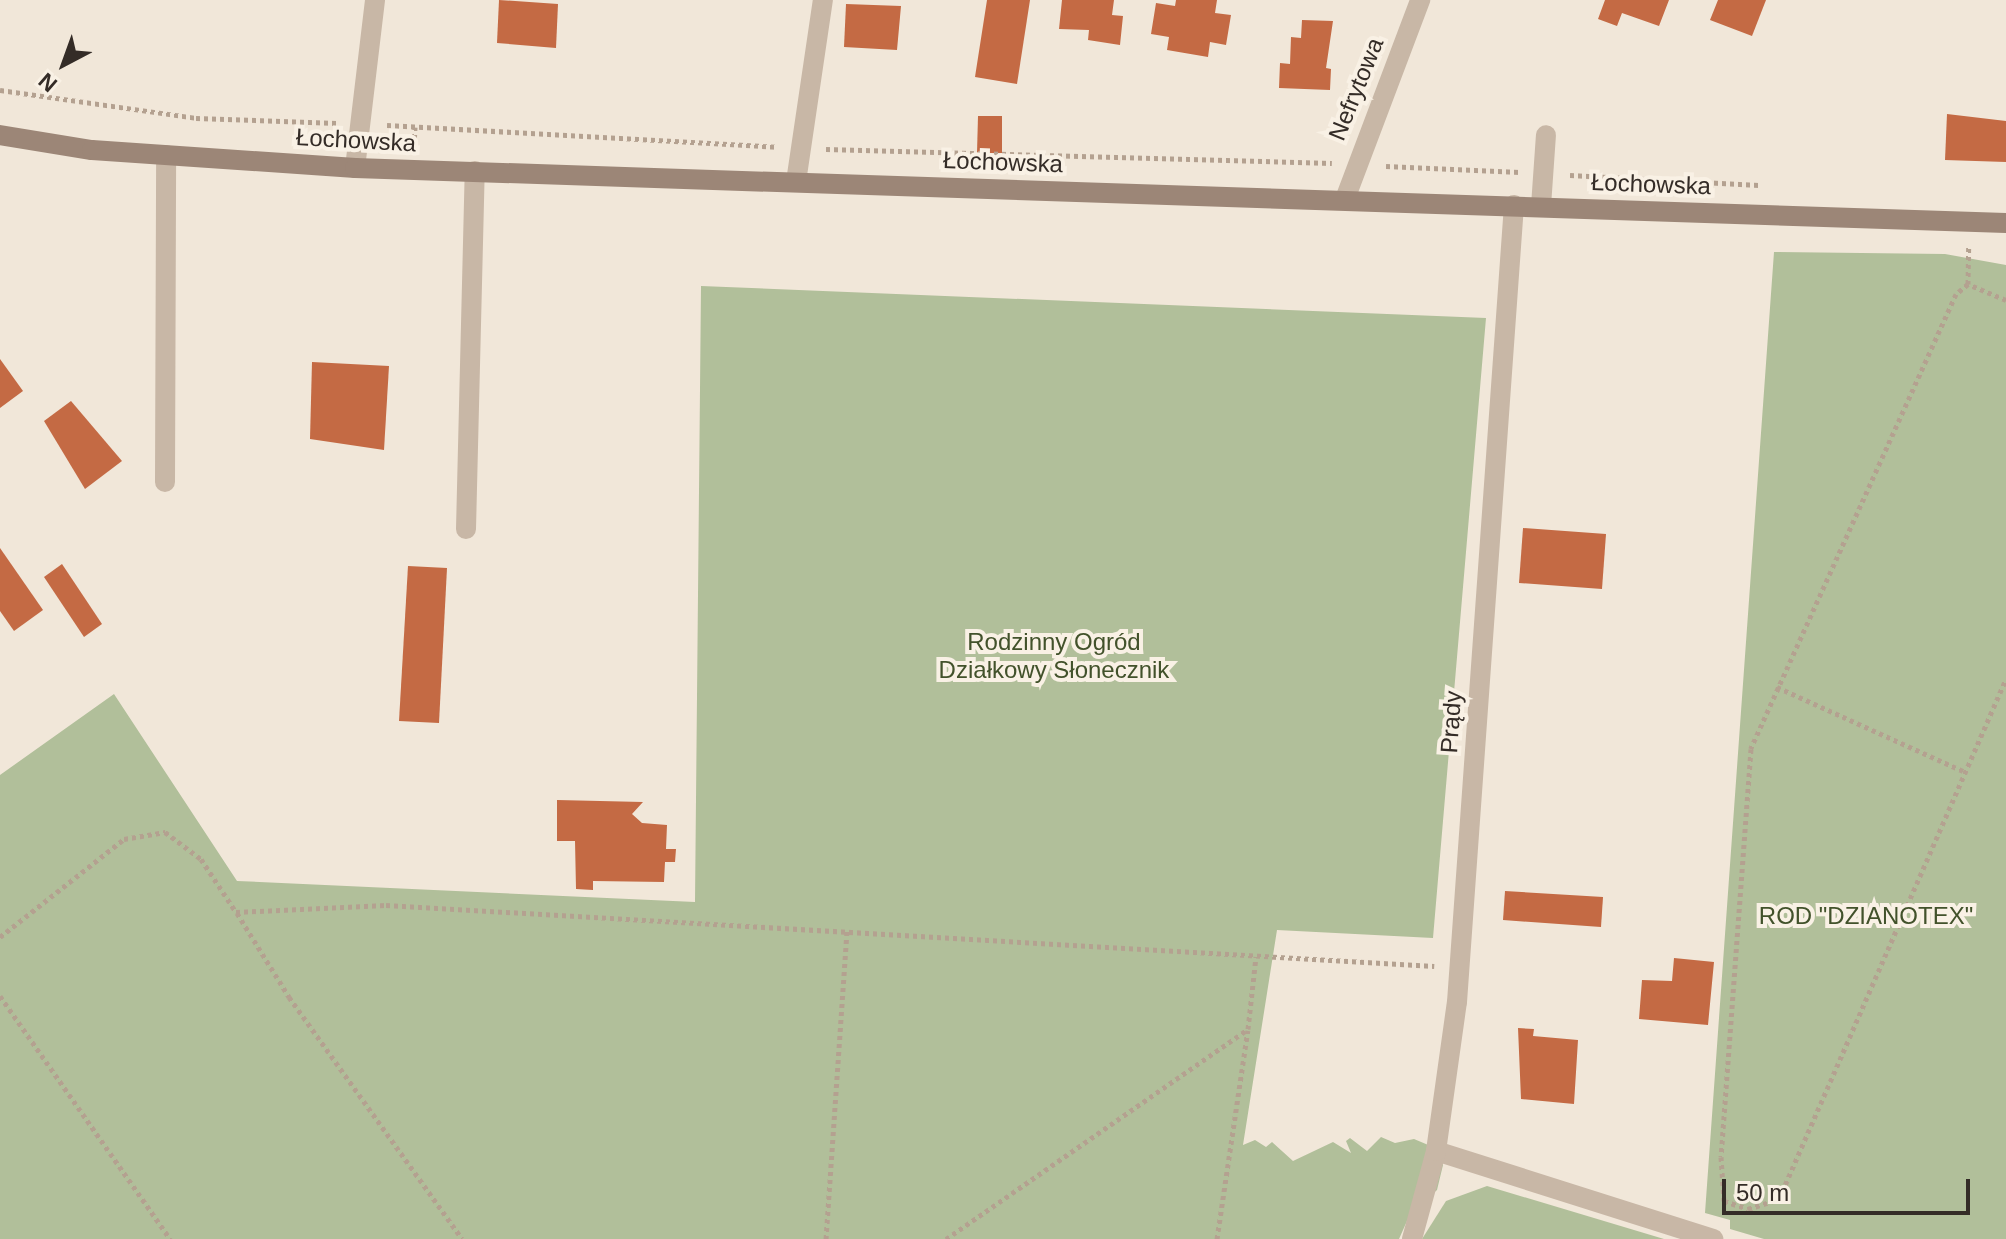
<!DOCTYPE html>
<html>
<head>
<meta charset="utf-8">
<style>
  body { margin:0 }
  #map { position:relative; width:2006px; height:1239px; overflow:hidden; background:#f1e7d9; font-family:Helvetica,sans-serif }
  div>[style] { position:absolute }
  .green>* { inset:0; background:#b1bf9a }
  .building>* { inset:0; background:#c46a44 }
  .path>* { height:5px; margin-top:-2.5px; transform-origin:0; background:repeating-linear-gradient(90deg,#b4a190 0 4px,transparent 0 8px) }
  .lane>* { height:20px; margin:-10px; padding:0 10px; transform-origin:10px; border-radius:10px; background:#c8b7a6 }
  .street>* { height:20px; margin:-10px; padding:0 10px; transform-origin:10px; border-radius:10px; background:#c8b7a6 }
  .secondary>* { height:20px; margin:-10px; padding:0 10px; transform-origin:10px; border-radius:10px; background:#9c8677 }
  span { translate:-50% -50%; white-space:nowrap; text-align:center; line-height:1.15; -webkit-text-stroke:8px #f9f1e5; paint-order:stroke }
  .street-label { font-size:24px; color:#342c27 }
  .park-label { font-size:24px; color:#42522b }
  .north { position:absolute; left:24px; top:24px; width:80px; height:80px; -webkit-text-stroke:6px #f9f1e5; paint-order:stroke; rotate:221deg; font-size:22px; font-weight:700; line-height:32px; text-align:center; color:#342c27 }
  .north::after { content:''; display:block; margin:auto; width:28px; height:36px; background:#342c27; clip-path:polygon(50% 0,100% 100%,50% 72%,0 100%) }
  .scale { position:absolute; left:1722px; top:1179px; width:248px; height:36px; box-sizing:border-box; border:4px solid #342c27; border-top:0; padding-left:10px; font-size:24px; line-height:28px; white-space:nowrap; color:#342c27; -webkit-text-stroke:6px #f9f1e5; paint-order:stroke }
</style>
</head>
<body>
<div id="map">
  <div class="green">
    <div style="clip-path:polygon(1774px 252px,1945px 254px,2006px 265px,2006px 1239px,1764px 1239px,1730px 1229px,1730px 1220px,1705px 1213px)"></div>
    <div style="clip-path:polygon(701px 286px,1486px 318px,1433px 938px,1277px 930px,1243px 1145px,1255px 1140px,1266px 1147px,1272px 1142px,1293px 1161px,1333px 1142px,1351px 1153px,1346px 1141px,1350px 1138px,1367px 1151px,1381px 1137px,1395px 1143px,1414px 1139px,1433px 1147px,1443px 1165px,1437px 1190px,1411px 1212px,1399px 1239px,0 1239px,0 775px,114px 694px,237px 881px,695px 902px)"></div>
    <div style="clip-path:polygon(1487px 1186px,1664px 1239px,1422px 1239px,1446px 1201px)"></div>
  </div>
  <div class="building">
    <div style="clip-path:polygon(499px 0,558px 4px,556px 48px,497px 43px)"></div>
    <div style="clip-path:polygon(987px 0,1030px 0,1017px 84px,975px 77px)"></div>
    <div style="clip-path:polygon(1062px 0,1114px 0,1112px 15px,1123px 16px,1120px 45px,1088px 40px,1089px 30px,1059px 29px)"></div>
    <div style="clip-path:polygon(1176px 0,1217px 0,1215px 13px,1231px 15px,1226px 45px,1210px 42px,1208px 57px,1167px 50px,1169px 37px,1151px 34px,1156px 3px,1175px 6px)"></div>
    <div style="clip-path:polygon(1605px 0,1669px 0,1659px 26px,1622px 13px,1617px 26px,1598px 19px)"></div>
    <div style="clip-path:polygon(1718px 0,1766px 0,1752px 36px,1710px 20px)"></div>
    <div style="clip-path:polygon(846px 4px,901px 6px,897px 50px,844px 47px)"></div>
    <div style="clip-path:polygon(1302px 20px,1333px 21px,1326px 68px,1331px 69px,1330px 90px,1279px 88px,1280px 63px,1290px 64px,1291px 37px,1301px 38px)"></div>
    <div style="clip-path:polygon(1947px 114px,2006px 121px,2006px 162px,1945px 160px)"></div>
    <div style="clip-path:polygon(978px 116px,1002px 116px,1002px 153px,977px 153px)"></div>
    <div style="clip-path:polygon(0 359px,23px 391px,0 408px)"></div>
    <div style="clip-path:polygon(312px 362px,389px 366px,384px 450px,310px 439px)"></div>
    <div style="clip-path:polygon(71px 401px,122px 461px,85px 489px,44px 421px)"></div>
    <div style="clip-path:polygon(1523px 528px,1606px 534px,1602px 589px,1519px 583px)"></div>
    <div style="clip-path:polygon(0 548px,43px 610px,14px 631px,0 611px)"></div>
    <div style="clip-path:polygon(62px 564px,102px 624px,84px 637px,44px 577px)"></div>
    <div style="clip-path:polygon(408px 566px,447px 568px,439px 723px,399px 721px)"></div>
    <div style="clip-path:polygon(557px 800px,643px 802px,632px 814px,642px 823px,667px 825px,666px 849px,676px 849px,675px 862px,665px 862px,664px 882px,593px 881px,593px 890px,576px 889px,575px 841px,557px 841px)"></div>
    <div style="clip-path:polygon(1505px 891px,1603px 897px,1601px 927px,1503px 920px)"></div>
    <div style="clip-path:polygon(1674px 958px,1714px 962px,1708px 1025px,1639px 1019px,1642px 980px,1672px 981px)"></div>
    <div style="clip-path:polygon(1518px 1028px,1534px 1029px,1533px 1036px,1578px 1040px,1574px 1104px,1521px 1099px)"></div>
  </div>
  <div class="path">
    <div style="left:0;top:90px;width:198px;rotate:8.1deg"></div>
    <div style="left:196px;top:118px;width:141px;rotate:2deg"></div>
    <div style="left:387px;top:125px;width:390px;rotate:3.2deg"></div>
    <div style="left:414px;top:146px;width:19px;rotate:-87deg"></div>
    <div style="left:826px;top:149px;width:506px;rotate:1.58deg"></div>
    <div style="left:1386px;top:166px;width:134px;rotate:2.6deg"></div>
    <div style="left:1570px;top:175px;width:189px;rotate:3deg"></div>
    <div style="left:1968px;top:284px;width:39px;rotate:-89deg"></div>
    <div style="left:2006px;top:300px;width:41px;rotate:-157.2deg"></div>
    <div style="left:1968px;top:284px;width:16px;rotate:140deg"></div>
    <div style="left:1956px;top:294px;width:499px;rotate:114.3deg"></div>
    <div style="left:1751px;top:749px;width:409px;rotate:94.2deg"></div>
    <div style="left:1721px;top:1157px;width:44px;rotate:86.1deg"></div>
    <div style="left:1724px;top:1201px;width:25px;rotate:18deg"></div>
    <div style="left:1748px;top:1209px;width:33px;rotate:-18deg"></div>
    <div style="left:1779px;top:1199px;width:567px;rotate:-66.42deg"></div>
    <div style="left:1777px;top:687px;width:206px;rotate:24.3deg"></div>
    <div style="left:237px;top:913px;width:99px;rotate:58.2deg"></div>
    <div style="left:289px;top:997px;width:297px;rotate:54.4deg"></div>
    <div style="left:0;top:937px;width:158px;rotate:-38.3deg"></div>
    <div style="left:124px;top:839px;width:42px;rotate:-9.7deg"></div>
    <div style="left:165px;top:832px;width:45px;rotate:36.9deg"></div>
    <div style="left:201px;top:859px;width:64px;rotate:56.6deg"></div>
    <div style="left:236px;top:912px;width:150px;rotate:-2.7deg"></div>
    <div style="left:386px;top:905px;width:1050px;rotate:3.33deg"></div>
    <div style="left:0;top:996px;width:297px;rotate:55deg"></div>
    <div style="left:826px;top:1239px;width:309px;rotate:-86.1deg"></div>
    <div style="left:946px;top:1239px;width:368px;rotate:-34.8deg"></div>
    <div style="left:1248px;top:1029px;width:73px;rotate:-83.7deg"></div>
    <div style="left:1217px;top:1239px;width:211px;rotate:-81.6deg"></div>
  </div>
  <div class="lane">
    <div style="left:796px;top:182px;width:184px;rotate:-81.6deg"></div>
    <div style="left:1541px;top:206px;width:71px;rotate:-86deg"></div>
    <div style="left:165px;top:482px;width:327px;rotate:-89.8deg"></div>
    <div style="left:466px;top:529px;width:358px;rotate:-88.6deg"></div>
  </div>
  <div class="street">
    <div style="left:355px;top:168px;width:169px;rotate:-83.2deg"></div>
    <div style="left:1345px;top:199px;width:213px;rotate:-69.3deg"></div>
    <div style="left:1436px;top:1151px;width:291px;rotate:17.6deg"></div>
    <div style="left:1412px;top:1239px;width:91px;rotate:-74.7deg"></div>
    <div style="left:1436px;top:1151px;width:150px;rotate:-82deg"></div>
    <div style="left:1457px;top:1002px;width:799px;rotate:-85.91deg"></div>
  </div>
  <div class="secondary">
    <div style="left:0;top:135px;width:93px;rotate:9.3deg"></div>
    <div style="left:92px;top:150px;width:264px;rotate:3.9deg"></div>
    <div style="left:355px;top:168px;width:1652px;rotate:1.91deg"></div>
  </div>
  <div class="street-label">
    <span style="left:1356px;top:89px;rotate:-68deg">Nefrytowa</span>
    <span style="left:356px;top:140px;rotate:3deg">Łochowska</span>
    <span style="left:1003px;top:162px;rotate:2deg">Łochowska</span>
    <span style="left:1651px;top:184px;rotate:2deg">Łochowska</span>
    <span style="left:1451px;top:722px;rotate:-86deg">Prądy</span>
  </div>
  <div class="park-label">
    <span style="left:1054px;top:656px">Rodzinny Ogród<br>Działkowy Słonecznik</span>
    <span style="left:1866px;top:916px">ROD "DZIANOTEX"</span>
  </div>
  <div class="north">N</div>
  <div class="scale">50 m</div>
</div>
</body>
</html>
